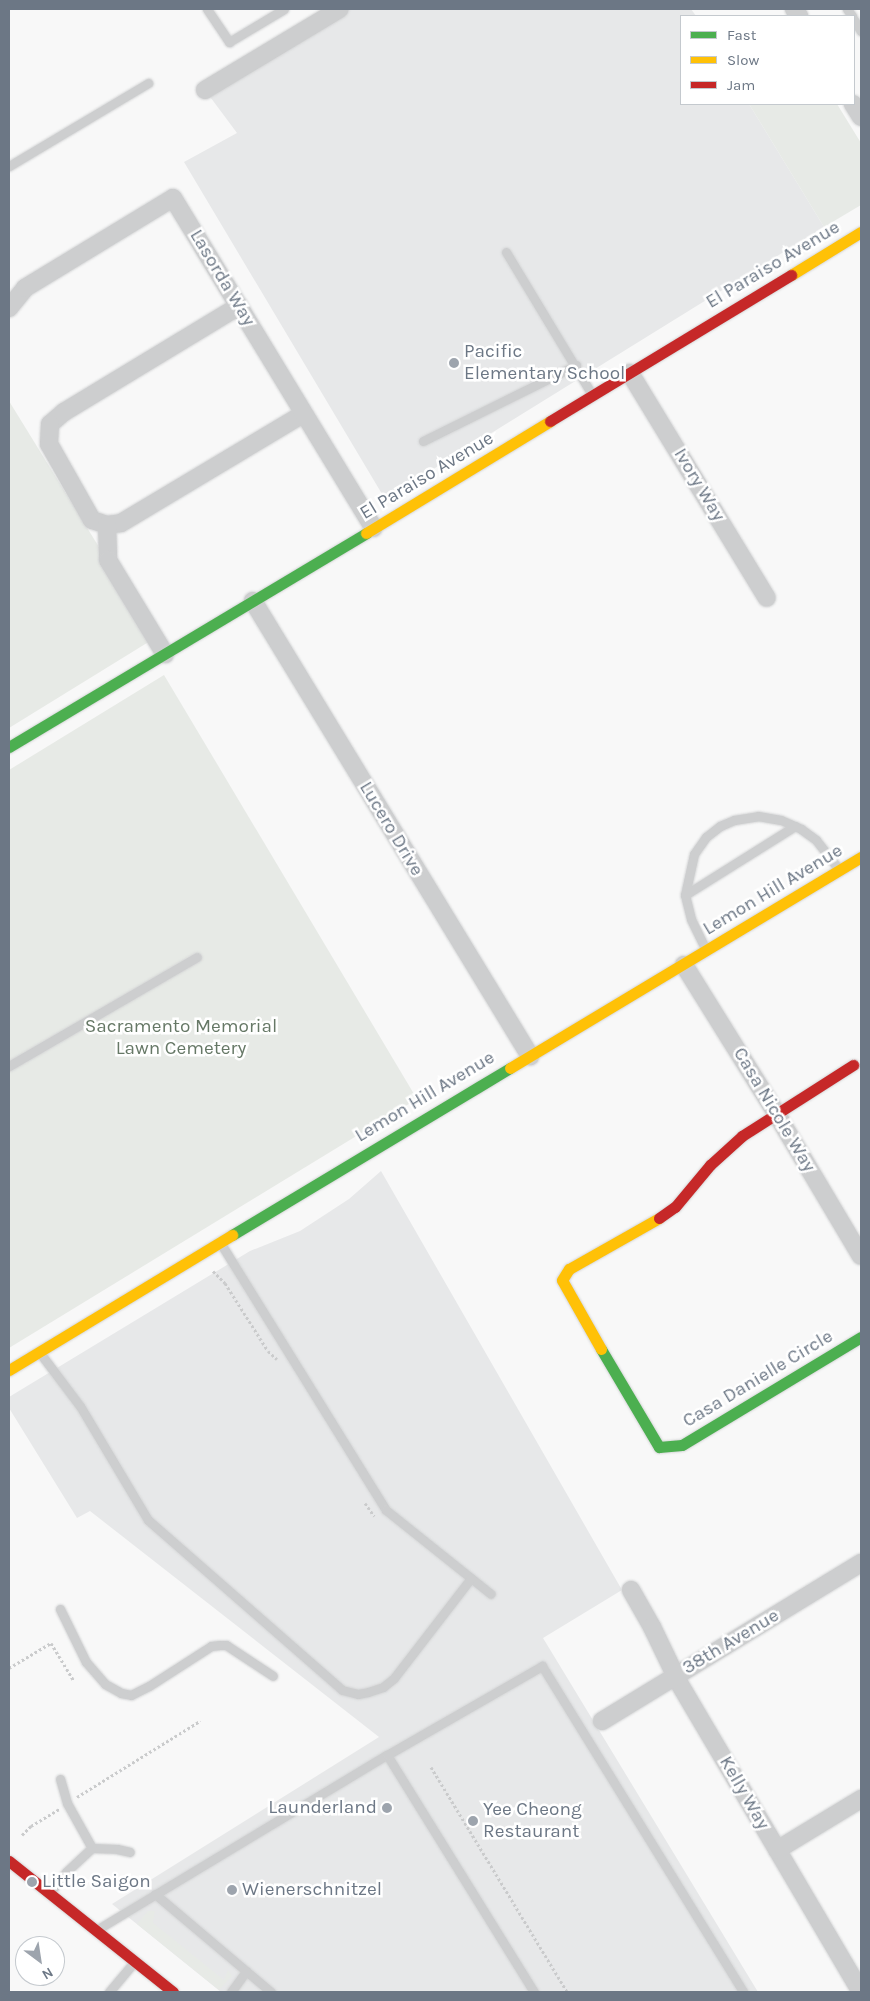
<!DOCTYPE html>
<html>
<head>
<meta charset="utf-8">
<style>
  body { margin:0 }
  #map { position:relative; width:870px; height:2001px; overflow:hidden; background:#f8f8f8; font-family:Karla,sans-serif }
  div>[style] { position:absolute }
  .built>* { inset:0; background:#e7e8e9 }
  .green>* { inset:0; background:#e7eae6 }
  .path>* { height:3px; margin-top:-1.5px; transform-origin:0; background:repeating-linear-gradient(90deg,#cacbcc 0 2.5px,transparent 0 5px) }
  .roads { filter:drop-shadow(0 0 1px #d4d5d6) drop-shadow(0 0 1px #d4d5d6) }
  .lane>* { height:9px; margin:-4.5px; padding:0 4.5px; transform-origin:4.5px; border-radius:4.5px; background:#cdcecf }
  .street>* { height:18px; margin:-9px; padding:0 9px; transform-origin:9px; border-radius:9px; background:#cdcecf }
  .fast>* { height:11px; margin:-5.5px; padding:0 5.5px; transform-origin:5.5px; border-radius:5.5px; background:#4caf50 }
  .slow>* { height:11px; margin:-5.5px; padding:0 5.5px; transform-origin:5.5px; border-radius:5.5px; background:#ffc107 }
  .jam>* { height:11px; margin:-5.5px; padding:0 5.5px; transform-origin:5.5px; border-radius:5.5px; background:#c62828 }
  .dots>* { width:14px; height:14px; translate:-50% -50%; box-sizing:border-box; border:2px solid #fff; border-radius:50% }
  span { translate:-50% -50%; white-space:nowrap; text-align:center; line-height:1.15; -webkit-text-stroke:5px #fff; paint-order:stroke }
  .street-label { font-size:19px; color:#6c7785 }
  .poi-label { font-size:19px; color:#6c7785 }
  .left { translate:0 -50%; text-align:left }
  .right { translate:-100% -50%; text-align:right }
  .park-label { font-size:19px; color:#667866 }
  .frame { position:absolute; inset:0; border:10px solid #6c7785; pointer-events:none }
  .legend { position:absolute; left:680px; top:15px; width:175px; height:90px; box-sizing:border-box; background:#fff; border:1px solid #c4c9ce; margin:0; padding:6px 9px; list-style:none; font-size:15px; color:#6c7785 }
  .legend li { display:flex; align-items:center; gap:10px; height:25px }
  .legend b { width:25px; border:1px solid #c4c9ce }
  .north { position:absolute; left:15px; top:1936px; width:50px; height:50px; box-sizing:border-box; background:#fff; border:1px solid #c4c9ce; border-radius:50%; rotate:149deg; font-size:14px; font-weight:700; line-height:20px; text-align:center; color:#6c7785 }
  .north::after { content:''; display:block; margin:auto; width:18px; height:22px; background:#9da4ad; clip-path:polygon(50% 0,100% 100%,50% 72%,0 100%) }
</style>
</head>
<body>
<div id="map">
  <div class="built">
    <div style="clip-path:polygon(348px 9px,691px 9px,696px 16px,681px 16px,681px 104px,749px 104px,824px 227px,385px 499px,184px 162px,237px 133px,205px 90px)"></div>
    <div style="clip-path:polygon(381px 1171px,622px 1590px,543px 1638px,758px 1992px,221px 1992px,112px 1904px,379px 1737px,90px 1511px,77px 1518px,9px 1408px,9px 1397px,250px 1251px,300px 1231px,349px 1199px)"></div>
  </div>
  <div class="green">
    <div style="clip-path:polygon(749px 104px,837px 104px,861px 143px,861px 205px,824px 227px)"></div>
    <div style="clip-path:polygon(9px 401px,155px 638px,9px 728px)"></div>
    <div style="clip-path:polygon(164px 675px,417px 1099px,9px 1348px,9px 770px)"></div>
    <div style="clip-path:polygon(148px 1911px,155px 1911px,153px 1923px,224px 1980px,228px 1970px,232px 1976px,219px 1990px,137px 1924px)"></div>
  </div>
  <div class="path">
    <div style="left:213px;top:1271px;width:17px;rotate:45deg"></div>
    <div style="left:225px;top:1283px;width:80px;rotate:57.7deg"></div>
    <div style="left:268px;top:1351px;width:12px;rotate:42deg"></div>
    <div style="left:365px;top:1503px;width:16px;rotate:55deg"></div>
    <div style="left:9px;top:1668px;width:49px;rotate:-30.8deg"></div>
    <div style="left:51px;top:1643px;width:44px;rotate:58.8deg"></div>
    <div style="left:431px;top:1767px;width:263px;rotate:58.8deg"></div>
    <div style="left:77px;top:1797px;width:145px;rotate:-31.7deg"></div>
    <div style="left:22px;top:1835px;width:13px;rotate:-45deg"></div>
    <div style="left:31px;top:1826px;width:33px;rotate:-31deg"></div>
  </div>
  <div class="roads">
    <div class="lane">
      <div style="left:207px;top:9px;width:40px;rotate:56deg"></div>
      <div style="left:229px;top:42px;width:64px;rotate:-31deg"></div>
      <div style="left:847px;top:9px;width:9px;rotate:54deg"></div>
      <div style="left:854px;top:20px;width:13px;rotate:58deg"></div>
      <div style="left:9px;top:166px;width:162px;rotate:-30.8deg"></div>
      <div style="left:506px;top:252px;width:165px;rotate:58.9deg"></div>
      <div style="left:423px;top:441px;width:171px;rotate:-26.4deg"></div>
      <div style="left:685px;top:895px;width:130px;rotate:-32.1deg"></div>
      <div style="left:706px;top:950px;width:34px;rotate:-116deg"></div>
      <div style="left:691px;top:919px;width:25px;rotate:-104deg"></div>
      <div style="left:685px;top:895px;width:42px;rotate:-77.6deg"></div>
      <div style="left:694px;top:854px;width:21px;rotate:-55deg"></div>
      <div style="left:706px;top:837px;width:18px;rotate:-38deg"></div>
      <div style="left:720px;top:826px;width:15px;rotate:-23deg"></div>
      <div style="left:734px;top:820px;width:24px;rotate:-9deg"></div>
      <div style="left:758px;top:816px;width:23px;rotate:10deg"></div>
      <div style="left:781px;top:820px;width:22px;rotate:24deg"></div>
      <div style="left:801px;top:829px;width:19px;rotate:36deg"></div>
      <div style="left:816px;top:840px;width:36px;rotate:52deg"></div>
      <div style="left:9px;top:1066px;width:217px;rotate:-30.1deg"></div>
      <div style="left:221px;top:1244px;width:313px;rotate:58.2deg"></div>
      <div style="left:386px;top:1510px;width:134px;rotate:38.7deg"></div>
      <div style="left:40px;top:1353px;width:66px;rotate:53deg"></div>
      <div style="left:80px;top:1406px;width:133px;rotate:59.2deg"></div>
      <div style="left:148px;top:1520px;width:258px;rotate:41.2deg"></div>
      <div style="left:342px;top:1690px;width:16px;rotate:14deg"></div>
      <div style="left:358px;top:1694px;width:10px;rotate:-11deg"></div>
      <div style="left:368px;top:1692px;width:16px;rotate:-18deg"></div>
      <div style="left:383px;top:1687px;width:14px;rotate:-39deg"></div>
      <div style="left:394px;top:1678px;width:126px;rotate:-52.4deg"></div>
      <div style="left:60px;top:1609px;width:59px;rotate:63.9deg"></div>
      <div style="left:86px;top:1662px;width:29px;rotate:49deg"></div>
      <div style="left:105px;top:1684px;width:18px;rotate:29deg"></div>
      <div style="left:121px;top:1693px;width:10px;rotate:11deg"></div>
      <div style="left:131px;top:1695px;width:20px;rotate:-27deg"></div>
      <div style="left:149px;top:1686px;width:74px;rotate:-32.8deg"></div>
      <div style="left:211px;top:1646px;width:9px;rotate:-6deg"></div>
      <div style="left:220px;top:1645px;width:6px"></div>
      <div style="left:226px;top:1645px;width:56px;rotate:33.4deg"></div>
      <div style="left:387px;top:1755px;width:279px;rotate:58.2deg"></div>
      <div style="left:92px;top:1848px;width:25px;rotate:2deg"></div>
      <div style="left:117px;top:1849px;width:13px;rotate:13deg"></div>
      <div style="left:50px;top:1892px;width:26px;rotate:-51deg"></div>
      <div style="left:66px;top:1872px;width:35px;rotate:-43deg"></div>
      <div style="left:92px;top:1848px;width:51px;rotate:-119.1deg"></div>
      <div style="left:67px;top:1803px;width:25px;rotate:-106deg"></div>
      <div style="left:155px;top:1894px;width:152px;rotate:40.2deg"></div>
      <div style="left:98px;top:1929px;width:337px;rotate:-31.1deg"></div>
      <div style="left:387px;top:1755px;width:179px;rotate:-29.9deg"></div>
      <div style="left:542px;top:1666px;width:383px;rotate:58.3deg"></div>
      <div style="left:109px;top:1992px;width:39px;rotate:-50deg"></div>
      <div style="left:231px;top:1992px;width:26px;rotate:-54deg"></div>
    </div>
    <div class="street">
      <div style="left:794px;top:9px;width:9px;rotate:54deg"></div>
      <div style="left:205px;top:90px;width:157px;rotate:-31deg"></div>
      <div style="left:853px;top:104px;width:15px;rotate:58deg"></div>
      <div style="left:239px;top:306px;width:205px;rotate:148.8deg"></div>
      <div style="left:64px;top:412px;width:18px;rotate:139deg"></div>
      <div style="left:50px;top:424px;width:20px;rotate:93deg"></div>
      <div style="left:49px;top:444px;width:87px;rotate:60.5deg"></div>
      <div style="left:92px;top:520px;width:16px;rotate:18deg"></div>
      <div style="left:107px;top:525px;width:14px;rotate:-8deg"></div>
      <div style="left:121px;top:523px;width:212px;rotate:-30.9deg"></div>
      <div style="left:9px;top:308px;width:26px;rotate:-51deg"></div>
      <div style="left:25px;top:288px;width:173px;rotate:-31.3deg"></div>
      <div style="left:173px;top:198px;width:386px;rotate:58.7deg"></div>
      <div style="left:630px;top:373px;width:263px;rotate:58.7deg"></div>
      <div style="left:107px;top:525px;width:35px;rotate:88deg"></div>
      <div style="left:108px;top:560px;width:110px;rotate:58.8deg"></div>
      <div style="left:253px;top:601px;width:533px;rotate:58.67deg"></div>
      <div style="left:684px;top:965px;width:174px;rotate:58.1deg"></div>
      <div style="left:776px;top:1113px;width:166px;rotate:59.3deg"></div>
      <div style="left:631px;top:1590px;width:43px;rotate:60.4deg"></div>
      <div style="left:652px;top:1627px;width:62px;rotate:64.3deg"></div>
      <div style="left:679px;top:1683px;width:359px;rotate:59.5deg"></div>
      <div style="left:602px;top:1721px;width:303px;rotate:-31.4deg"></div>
      <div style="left:777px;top:1850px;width:98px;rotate:-31.3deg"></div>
    </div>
    <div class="fast">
      <div style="left:9px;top:747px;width:416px;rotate:-30.9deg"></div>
      <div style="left:232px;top:1235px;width:324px;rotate:-31deg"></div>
      <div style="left:601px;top:1349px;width:114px;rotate:59.4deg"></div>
      <div style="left:659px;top:1447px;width:23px;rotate:-5deg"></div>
      <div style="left:682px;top:1445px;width:209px;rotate:-31.1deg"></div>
    </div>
    <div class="slow">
      <div style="left:791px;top:275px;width:82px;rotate:-31.6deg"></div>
      <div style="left:366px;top:533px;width:215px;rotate:-31.3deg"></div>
      <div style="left:510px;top:1068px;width:410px;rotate:-31deg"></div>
      <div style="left:601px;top:1349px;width:79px;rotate:-119.5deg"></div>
      <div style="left:562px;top:1280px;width:13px;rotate:-58deg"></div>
      <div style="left:569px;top:1269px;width:103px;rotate:-29.5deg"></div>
      <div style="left:9px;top:1370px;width:261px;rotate:-31.2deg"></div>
    </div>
    <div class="jam">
      <div style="left:550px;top:421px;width:282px;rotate:-31.2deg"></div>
      <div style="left:659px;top:1218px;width:19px;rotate:-35deg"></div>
      <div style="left:675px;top:1207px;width:55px;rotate:-50.2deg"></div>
      <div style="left:710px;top:1165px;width:43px;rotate:-42.2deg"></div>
      <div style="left:742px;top:1136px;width:132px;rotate:-32.6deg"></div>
      <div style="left:9px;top:1861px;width:210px;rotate:38.6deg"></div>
    </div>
  </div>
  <div class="dots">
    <div style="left:454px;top:363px;background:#9da4ad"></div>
    <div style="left:387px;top:1808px;background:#9da4ad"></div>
    <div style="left:473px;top:1821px;background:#9da4ad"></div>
    <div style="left:32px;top:1882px;background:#9da4ad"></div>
    <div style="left:232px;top:1890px;background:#9da4ad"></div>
  </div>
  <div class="street-label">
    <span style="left:773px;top:265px;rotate:-31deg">El Paraiso Avenue</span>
    <span style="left:222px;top:278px;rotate:59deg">Lasorda Way</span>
    <span style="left:427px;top:476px;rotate:-31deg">El Paraiso Avenue</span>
    <span style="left:699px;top:485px;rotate:59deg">Ivory Way</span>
    <span style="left:391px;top:829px;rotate:59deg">Lucero Drive</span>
    <span style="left:773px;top:890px;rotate:-31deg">Lemon Hill Avenue</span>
    <span style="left:425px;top:1097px;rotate:-31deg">Lemon Hill Avenue</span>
    <span style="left:774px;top:1110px;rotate:59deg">Casa Nicole Way</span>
    <span style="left:758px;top:1379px;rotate:-31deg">Casa Danielle Circle</span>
    <span style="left:731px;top:1642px;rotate:-31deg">38th Avenue</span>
    <span style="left:744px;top:1793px;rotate:60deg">Kelly Way</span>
  </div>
  <div class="poi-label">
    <span class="left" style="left:464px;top:363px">Pacific<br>Elementary School</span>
    <span class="right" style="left:377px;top:1808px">Launderland</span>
    <span class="left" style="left:483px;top:1821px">Yee Cheong<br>Restaurant</span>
    <span class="left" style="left:42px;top:1882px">Little Saigon</span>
    <span class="left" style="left:242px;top:1890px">Wienerschnitzel</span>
  </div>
  <div class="park-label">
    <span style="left:181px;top:1038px">Sacramento Memorial<br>Lawn Cemetery</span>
  </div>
  <div class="frame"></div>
  <ul class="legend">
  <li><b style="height:6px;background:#4caf50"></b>Fast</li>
  <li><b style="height:6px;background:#ffc107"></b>Slow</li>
  <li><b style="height:6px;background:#c62828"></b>Jam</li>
  </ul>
  <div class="north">N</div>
</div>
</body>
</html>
